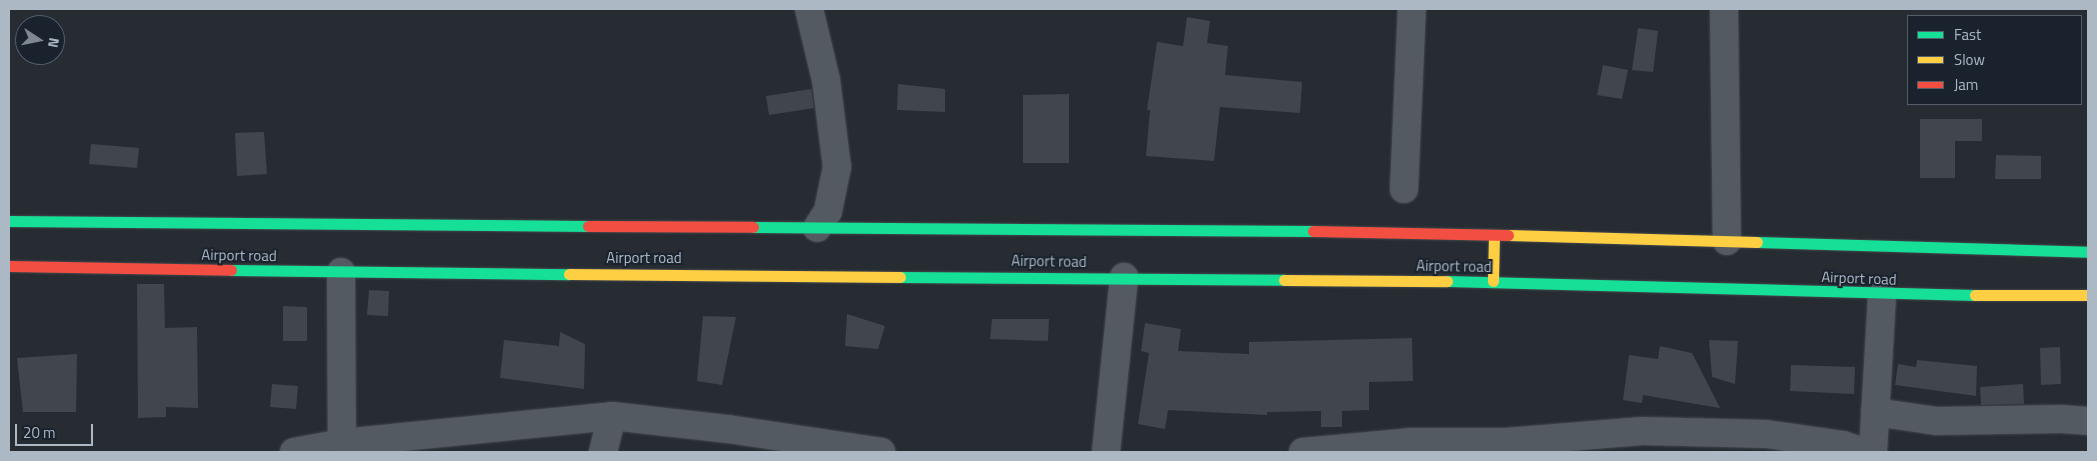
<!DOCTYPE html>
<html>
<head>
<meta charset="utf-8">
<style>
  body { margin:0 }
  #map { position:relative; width:2097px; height:461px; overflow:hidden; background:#262c32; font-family:"Titillium Web",sans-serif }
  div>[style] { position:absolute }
  .building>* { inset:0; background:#41464c }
  .roads { filter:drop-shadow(0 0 1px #44484d) drop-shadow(0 0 1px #44484d) }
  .street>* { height:28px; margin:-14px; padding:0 14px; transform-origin:14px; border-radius:14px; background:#545a61 }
  .fast>* { height:11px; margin:-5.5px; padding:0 5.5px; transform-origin:5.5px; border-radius:5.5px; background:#16e098 }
  .slow>* { height:11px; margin:-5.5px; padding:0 5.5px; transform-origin:5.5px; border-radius:5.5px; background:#ffcf43 }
  .jam>* { height:11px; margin:-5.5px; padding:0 5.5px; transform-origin:5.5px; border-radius:5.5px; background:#f24e42 }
  span { translate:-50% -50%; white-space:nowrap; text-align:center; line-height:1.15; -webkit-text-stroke:4px #19222d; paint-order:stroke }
  .street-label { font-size:15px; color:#adb8c5 }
  .frame { position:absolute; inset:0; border:10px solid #adb8c5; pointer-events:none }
  .legend { position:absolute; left:1907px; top:15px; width:175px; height:90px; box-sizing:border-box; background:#19222d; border:1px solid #545e6a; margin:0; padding:6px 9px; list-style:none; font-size:15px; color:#adb8c5 }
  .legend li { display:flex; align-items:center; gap:10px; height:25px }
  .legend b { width:25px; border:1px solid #545e6a }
  .north { position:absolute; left:15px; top:15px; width:50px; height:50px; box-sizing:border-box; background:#19222d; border:1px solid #545e6a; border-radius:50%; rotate:101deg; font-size:14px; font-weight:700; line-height:20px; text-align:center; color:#adb8c5 }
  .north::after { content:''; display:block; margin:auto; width:18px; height:22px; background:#7e8792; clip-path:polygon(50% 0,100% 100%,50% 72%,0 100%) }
  .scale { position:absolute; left:15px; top:424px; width:78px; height:22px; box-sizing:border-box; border:2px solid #adb8c5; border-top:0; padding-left:6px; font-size:15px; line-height:18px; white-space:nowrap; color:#adb8c5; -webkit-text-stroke:4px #19222d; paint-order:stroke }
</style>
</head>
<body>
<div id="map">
  <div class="building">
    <div style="clip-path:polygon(1187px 17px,1210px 21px,1207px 43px,1228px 46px,1225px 75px,1302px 82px,1300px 113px,1220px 107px,1214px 161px,1146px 156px,1150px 110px,1147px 110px,1157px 42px,1183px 46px)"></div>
    <div style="clip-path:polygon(1638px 28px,1658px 31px,1653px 72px,1632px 70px)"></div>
    <div style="clip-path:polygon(1603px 65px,1628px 70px,1622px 99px,1597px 95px)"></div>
    <div style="clip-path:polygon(898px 84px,945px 89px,945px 112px,897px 110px)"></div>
    <div style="clip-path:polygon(811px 89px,814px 108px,769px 115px,766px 96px)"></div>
    <div style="clip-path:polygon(1069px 94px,1069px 163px,1023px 163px,1023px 95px)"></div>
    <div style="clip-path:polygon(1920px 119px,1982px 119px,1982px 141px,1955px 141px,1955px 178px,1920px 178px)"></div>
    <div style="clip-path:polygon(264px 132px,267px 174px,237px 176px,235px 133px)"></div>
    <div style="clip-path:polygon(91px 144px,139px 148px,137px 168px,89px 164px)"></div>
    <div style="clip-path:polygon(1996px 155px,2041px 156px,2041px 179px,1995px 179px)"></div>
    <div style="clip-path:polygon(137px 284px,164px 284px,165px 328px,197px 327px,198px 408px,166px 407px,166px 417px,138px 418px)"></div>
    <div style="clip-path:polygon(369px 290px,389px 291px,388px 316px,367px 315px)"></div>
    <div style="clip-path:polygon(283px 306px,307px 307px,307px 341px,283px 341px)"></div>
    <div style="clip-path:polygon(847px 314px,885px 326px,878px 349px,845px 346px)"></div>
    <div style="clip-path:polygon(703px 316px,736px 317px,722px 385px,697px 381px)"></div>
    <div style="clip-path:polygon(992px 319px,1049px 319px,1048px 341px,990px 339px)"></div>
    <div style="clip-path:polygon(1145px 323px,1181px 329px,1178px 351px,1249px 354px,1249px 342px,1412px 338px,1413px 381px,1369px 382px,1369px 410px,1342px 411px,1342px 427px,1321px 427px,1321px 411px,1267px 412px,1267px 415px,1168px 410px,1165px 429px,1138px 424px,1149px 353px,1141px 351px)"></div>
    <div style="clip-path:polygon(560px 332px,585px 344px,584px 389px,500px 378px,504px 340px,559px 346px)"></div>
    <div style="clip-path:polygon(1709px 340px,1738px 341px,1735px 384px,1712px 377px)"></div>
    <div style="clip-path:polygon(1660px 346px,1692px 353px,1720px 408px,1643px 395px,1642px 403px,1623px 400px,1629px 355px,1658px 359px)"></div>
    <div style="clip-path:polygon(2060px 347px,2061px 384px,2041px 385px,2040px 348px)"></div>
    <div style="clip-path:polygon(77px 354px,76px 412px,23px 412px,17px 358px)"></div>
    <div style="clip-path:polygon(1917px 360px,1977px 366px,1976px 396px,1895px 385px,1898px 364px,1916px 367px)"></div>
    <div style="clip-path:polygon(1791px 365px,1855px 367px,1854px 394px,1790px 391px)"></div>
    <div style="clip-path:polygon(272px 384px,298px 386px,296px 409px,270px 407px)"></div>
    <div style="clip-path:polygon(2023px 384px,2024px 404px,1981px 405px,1980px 387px)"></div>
  </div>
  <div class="roads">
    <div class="street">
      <div style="left:809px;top:9px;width:73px;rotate:76.5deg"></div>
      <div style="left:826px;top:80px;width:88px;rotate:82.8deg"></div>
      <div style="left:837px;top:167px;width:45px;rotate:101.6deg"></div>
      <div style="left:828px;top:211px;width:20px;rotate:123deg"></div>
      <div style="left:1724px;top:9px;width:232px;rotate:89.3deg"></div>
      <div style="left:1404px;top:189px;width:180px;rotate:-87.5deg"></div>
      <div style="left:341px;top:272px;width:171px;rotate:89.7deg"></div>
      <div style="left:1875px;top:412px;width:63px;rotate:8.3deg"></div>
      <div style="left:1937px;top:421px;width:124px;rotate:-0.9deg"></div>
      <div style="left:2061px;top:419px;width:27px;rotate:4deg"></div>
      <div style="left:294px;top:452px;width:49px;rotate:-10.6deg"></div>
      <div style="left:342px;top:443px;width:271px;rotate:-5.7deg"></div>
      <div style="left:612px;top:416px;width:117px;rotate:6.4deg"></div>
      <div style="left:728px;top:429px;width:155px;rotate:8.5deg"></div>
      <div style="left:603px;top:452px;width:37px;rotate:-76deg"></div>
      <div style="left:1106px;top:452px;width:176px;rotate:-84.1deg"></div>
      <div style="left:1303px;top:452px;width:107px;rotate:-5.3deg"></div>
      <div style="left:1410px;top:442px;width:96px"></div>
      <div style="left:1506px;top:442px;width:137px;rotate:-4.6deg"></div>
      <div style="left:1643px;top:431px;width:123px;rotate:1.4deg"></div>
      <div style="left:1766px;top:434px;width:78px;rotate:8.1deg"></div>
      <div style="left:1843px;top:445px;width:21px;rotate:19deg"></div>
      <div style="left:1873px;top:452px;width:157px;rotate:-86.7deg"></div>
    </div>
    <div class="fast">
      <div style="left:9px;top:221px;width:579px;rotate:0.49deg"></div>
      <div style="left:753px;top:227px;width:560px;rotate:0.41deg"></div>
      <div style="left:1757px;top:242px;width:331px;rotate:1.7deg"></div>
      <div style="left:231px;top:270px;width:338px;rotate:0.7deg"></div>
      <div style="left:900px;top:277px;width:384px;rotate:0.4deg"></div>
      <div style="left:1447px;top:281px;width:528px;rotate:1.52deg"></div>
    </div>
    <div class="slow">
      <div style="left:1508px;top:235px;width:249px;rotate:1.6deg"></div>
      <div style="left:569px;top:274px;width:331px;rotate:0.5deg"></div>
      <div style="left:1284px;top:280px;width:163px;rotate:0.4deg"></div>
      <div style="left:1493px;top:281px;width:46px;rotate:-88.8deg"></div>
      <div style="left:1975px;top:295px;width:113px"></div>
    </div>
    <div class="jam">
      <div style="left:588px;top:226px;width:165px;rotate:0.3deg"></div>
      <div style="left:1313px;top:231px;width:195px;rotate:1.2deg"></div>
      <div style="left:9px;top:266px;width:222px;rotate:1deg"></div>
    </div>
  </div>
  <div class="street-label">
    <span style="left:239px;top:255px;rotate:1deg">Airport road</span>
    <span style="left:644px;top:258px">Airport road</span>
    <span style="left:1049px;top:261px;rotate:1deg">Airport road</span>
    <span style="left:1454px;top:266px;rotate:1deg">Airport road</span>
    <span style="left:1859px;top:278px;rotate:2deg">Airport road</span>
  </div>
  <div class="frame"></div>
  <ul class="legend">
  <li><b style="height:6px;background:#16e098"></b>Fast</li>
  <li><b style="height:6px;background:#ffcf43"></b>Slow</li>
  <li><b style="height:6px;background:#f24e42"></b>Jam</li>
  </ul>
  <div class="north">N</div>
  <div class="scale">20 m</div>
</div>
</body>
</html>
